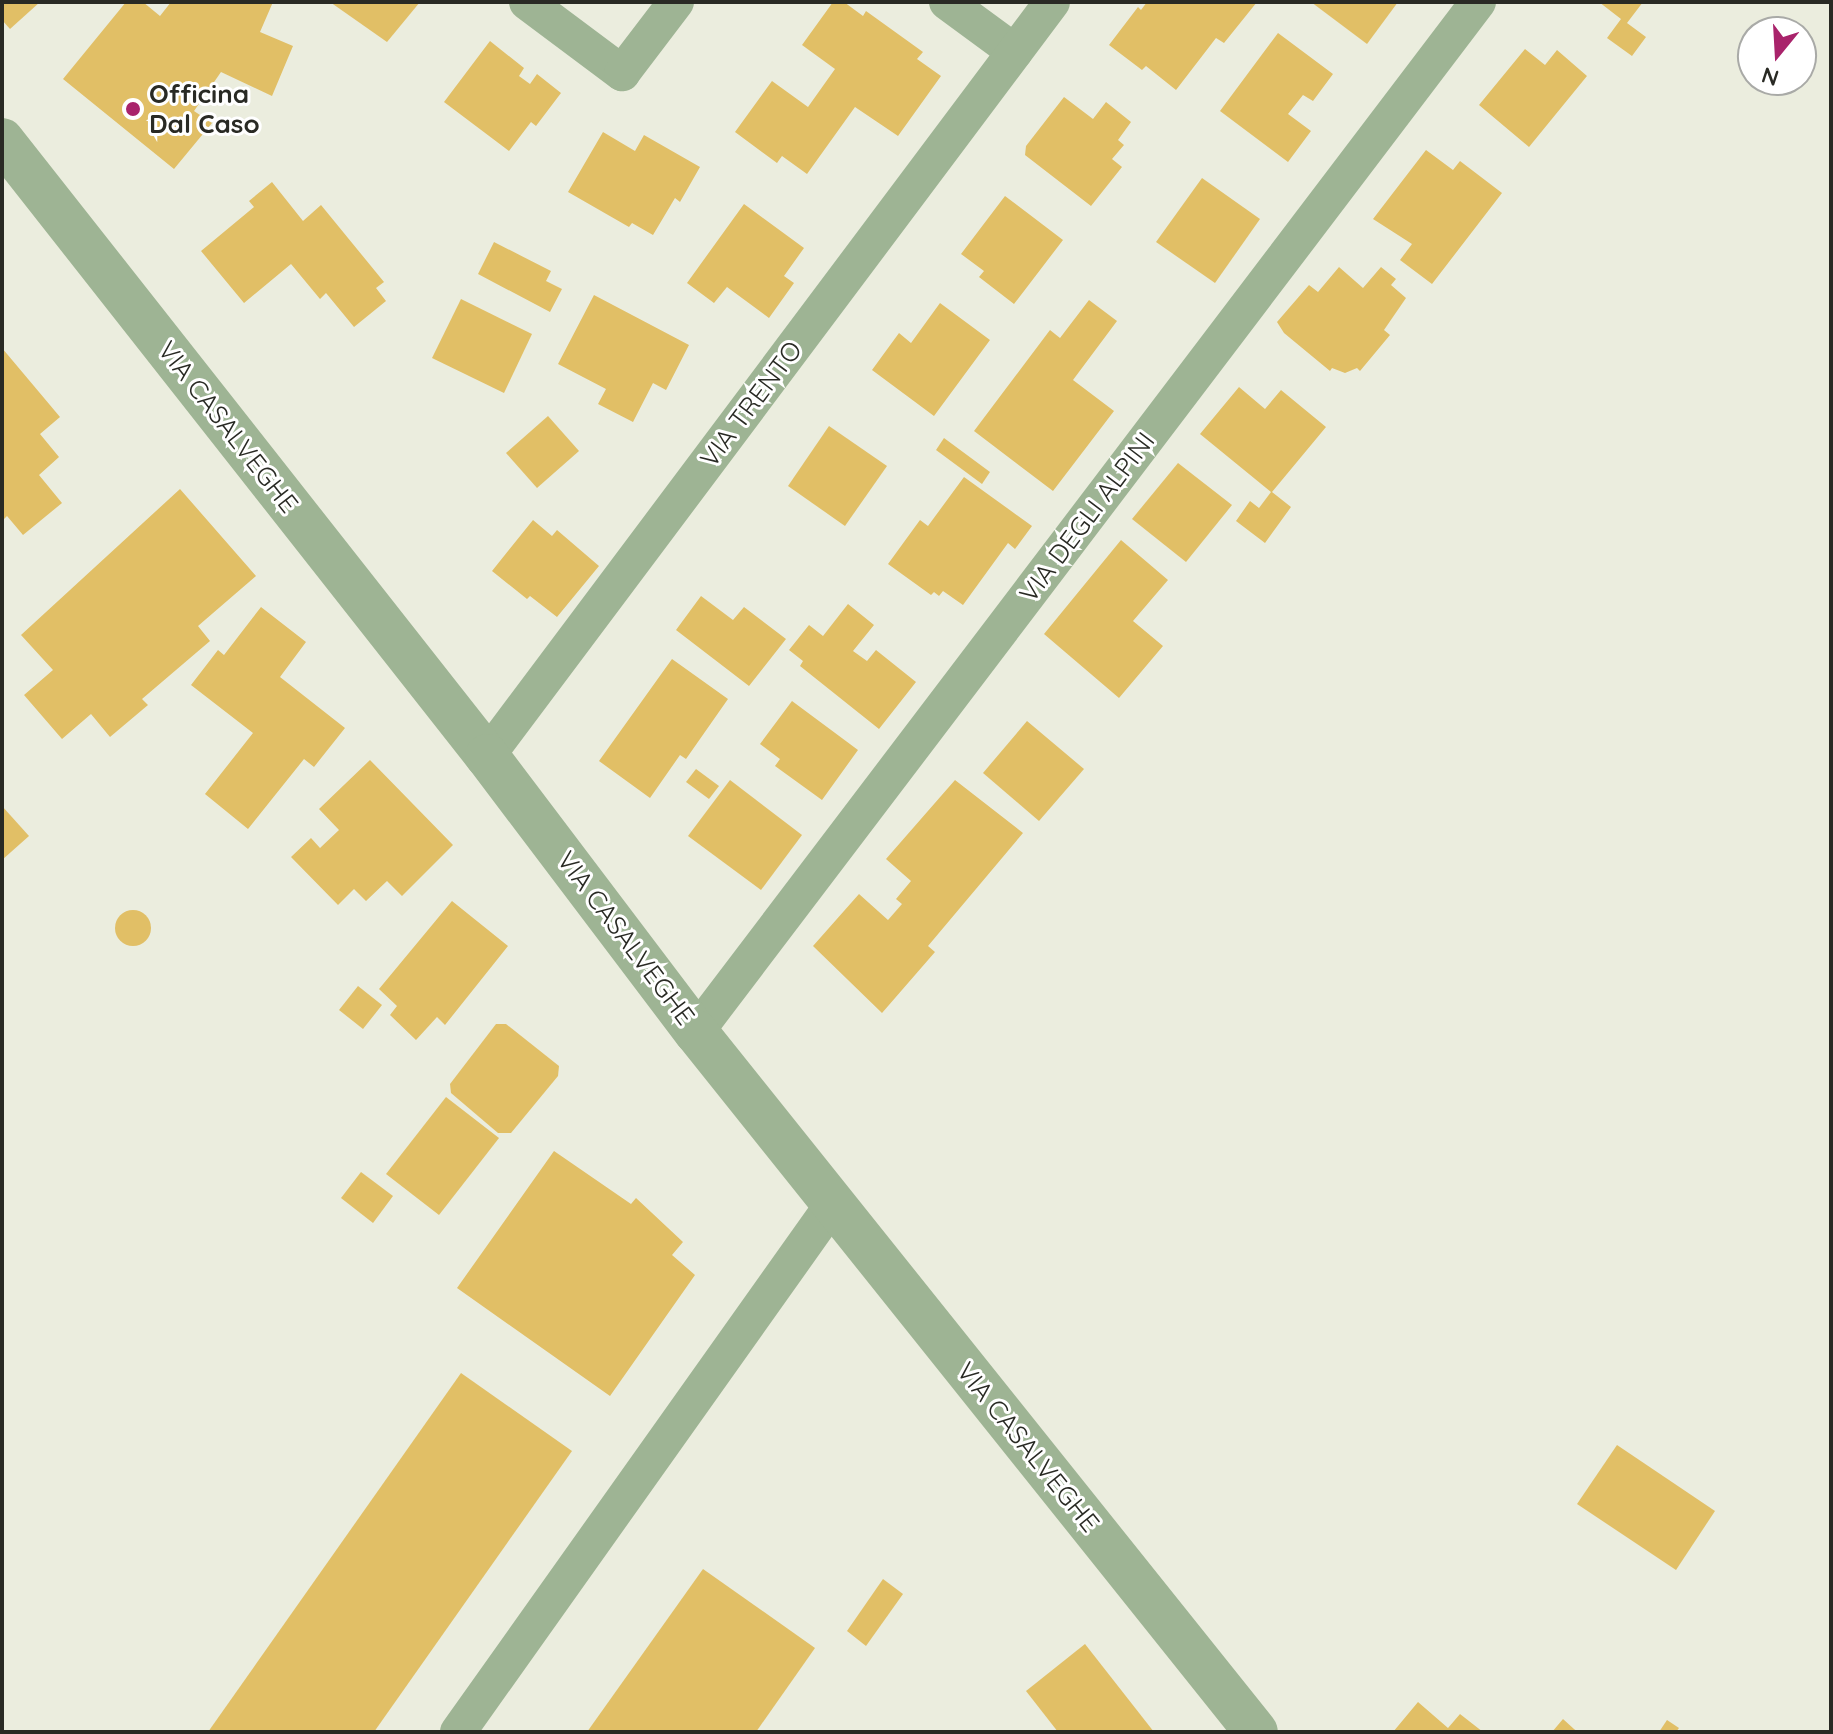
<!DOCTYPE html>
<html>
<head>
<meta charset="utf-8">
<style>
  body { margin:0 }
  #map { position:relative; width:1833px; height:1734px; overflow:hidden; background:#ebedde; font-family:Quicksand,sans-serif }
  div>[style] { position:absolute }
  .building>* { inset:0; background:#e1bf66 }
  .round { border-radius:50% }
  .minor>* { height:36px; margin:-18px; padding:0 18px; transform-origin:18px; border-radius:18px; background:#9eb494 }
  .tertiary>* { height:44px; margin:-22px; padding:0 22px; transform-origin:22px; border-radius:22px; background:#9eb494 }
  .dots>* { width:22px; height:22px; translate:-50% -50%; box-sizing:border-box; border:4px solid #fff; border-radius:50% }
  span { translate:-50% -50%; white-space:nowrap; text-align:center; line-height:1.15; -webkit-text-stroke:6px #fff; paint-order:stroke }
  .poi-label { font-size:26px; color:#292a24; font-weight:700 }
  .left { translate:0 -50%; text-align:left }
  .street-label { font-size:26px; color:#292a24 }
  .frame { position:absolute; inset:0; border:4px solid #292a24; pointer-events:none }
  .north { position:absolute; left:1737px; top:16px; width:80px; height:80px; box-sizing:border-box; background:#fff; border:2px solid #a9aaa7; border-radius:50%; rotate:198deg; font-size:22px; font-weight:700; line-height:32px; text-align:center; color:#292a24 }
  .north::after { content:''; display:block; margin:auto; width:28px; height:36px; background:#a9236b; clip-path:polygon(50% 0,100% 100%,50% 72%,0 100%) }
</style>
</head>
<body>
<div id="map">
  <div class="building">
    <div style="clip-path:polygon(2px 2px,40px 2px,10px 29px,2px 20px)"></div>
    <div style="clip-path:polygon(126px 2px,143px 2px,160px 16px,171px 2px,273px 2px,260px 32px,293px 46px,272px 96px,221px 72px,194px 111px,212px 123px,174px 169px,63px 79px)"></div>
    <div style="clip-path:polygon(330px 2px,420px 2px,387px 42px)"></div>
    <div style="clip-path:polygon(833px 2px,844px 2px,863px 16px,866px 11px,923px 52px,917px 59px,941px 76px,898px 136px,855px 107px,807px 174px,782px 156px,777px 163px,735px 132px,772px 81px,808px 107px,835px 69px,802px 45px)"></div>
    <div style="clip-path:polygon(1147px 2px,1257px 2px,1224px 43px,1216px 38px,1176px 90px,1146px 66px,1142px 70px,1109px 45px,1138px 7px,1141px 10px)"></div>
    <div style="clip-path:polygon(1311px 2px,1398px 2px,1367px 44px)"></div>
    <div style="clip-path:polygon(1599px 2px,1643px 2px,1627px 23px,1646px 37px,1632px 56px,1607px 38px,1621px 19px)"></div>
    <div style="clip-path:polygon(1278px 33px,1333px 74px,1313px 101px,1303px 95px,1288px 114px,1311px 131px,1288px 162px,1220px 111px)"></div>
    <div style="clip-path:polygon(490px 41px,524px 68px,519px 76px,530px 84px,537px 74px,561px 93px,536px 126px,531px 122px,509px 151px,444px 102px)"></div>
    <div style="clip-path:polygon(1525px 49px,1545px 65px,1557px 50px,1587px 76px,1529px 147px,1479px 105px)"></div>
    <div style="clip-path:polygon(1064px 97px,1093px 119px,1106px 102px,1131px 122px,1118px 140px,1124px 145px,1112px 159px,1122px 167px,1091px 206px,1025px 155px,1026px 146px)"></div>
    <div style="clip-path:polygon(603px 132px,635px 151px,644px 135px,700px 167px,680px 202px,675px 198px,653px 235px,632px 223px,629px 227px,568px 192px)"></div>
    <div style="clip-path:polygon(1426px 150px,1453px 170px,1460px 161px,1502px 193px,1432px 284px,1400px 260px,1412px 244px,1373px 219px)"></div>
    <div style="clip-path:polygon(1202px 178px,1260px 219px,1215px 283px,1156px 242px)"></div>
    <div style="clip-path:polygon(272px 182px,303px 221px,321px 205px,384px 282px,376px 288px,386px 301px,354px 327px,326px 293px,320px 299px,291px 264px,244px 303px,201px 251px,254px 207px,249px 201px)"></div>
    <div style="clip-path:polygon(1005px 196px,1063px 240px,1014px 304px,979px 277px,984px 271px,961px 254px)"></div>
    <div style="clip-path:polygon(744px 204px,804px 248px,784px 276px,794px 283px,769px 318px,727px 287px,714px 303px,687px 283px)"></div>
    <div style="clip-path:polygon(494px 242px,551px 271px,546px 281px,562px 289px,550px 312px,478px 274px)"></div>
    <div style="clip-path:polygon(1339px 267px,1363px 288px,1381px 267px,1396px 279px,1391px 285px,1406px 298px,1384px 330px,1390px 335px,1360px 371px,1357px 368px,1345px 373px,1332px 368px,1330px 371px,1284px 333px,1277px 322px,1309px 285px,1318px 292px)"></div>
    <div style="clip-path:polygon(594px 295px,689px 345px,666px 390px,653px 383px,633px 422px,598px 404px,606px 389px,558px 364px)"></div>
    <div style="clip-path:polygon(461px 299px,532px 334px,504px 393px,432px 358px)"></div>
    <div style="clip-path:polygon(1089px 300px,1117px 321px,1073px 380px,1114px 411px,1053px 491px,974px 431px,1050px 330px,1060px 338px)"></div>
    <div style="clip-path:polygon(940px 303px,990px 340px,934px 416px,872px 370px,899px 333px,911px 343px)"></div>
    <div style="clip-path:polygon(2px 348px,60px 417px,40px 434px,59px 457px,39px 475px,62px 503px,23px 535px,7px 516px,2px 521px)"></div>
    <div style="clip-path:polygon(1239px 387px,1265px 409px,1281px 390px,1326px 427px,1272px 492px,1291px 507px,1265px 543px,1236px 521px,1250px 501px,1259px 508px,1271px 492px,1200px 434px)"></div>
    <div style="clip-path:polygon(548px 416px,579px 451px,537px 488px,506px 453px)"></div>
    <div style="clip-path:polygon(829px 426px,887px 466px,845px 526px,788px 486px)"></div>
    <div style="clip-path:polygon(944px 438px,990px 472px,982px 484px,936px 450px)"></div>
    <div style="clip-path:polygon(1178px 463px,1232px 505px,1186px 562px,1132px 519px)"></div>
    <div style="clip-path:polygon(964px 477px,1032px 526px,1015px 549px,1008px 543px,963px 605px,943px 591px,939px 596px,934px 592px,931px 595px,888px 564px,920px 520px,928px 526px)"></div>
    <div style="clip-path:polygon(180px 489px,256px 576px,198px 626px,210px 641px,142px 699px,148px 705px,110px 737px,91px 714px,62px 739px,24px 695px,53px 670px,21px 635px)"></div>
    <div style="clip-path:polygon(533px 520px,552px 536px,557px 530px,599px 566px,557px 617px,530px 596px,527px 599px,492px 571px)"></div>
    <div style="clip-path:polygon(1121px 540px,1168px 580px,1133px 621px,1163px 646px,1119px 698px,1044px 634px)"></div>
    <div style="clip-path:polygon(701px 596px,733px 620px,744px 607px,786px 639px,749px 686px,676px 630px)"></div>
    <div style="clip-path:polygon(848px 604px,874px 625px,853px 651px,867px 661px,876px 650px,916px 682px,879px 729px,800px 666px,803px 661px,789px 650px,809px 625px,823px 636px)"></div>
    <div style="clip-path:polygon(261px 607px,306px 642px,280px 677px,345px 728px,314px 767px,304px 759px,248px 829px,205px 794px,253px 733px,191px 685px,218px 650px,224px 655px)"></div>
    <div style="clip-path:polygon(672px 659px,728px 699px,686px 759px,680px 755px,650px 798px,599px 761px)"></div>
    <div style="clip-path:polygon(792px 701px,858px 750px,822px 800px,775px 766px,780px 759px,760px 744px)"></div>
    <div style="clip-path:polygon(1027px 721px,1084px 769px,1039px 821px,983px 773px)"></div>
    <div style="clip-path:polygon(370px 760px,453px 845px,402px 896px,387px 881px,366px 901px,354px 889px,338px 905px,291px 857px,311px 838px,320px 848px,339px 830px,319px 809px)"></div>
    <div style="clip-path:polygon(696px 769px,719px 786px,709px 799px,686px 782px)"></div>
    <div style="clip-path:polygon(730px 780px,802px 835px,761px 890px,688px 836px)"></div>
    <div style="clip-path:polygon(955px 780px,1023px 833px,928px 946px,935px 952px,882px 1013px,813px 946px,859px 894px,888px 920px,902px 904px,896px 899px,911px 881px,886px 859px)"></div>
    <div style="clip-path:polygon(2px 806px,29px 836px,2px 860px)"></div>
    <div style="clip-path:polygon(452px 901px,508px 946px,445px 1025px,437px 1017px,416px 1040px,390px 1015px,397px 1006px,379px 989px)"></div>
    <div class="round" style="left:115px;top:910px;width:36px;height:36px"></div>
    <div style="clip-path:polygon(358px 986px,382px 1005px,363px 1029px,339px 1010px)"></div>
    <div style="clip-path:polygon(496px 1024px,506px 1024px,559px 1066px,558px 1076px,511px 1133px,498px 1133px,451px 1093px,450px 1084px)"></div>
    <div style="clip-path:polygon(446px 1097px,499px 1138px,439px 1215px,386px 1174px)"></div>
    <div style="clip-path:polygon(554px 1151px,631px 1204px,636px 1198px,683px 1242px,672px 1255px,695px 1275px,610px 1396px,457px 1288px)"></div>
    <div style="clip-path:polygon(361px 1172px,393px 1196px,373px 1223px,341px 1198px)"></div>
    <div style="clip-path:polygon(461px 1373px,572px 1451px,374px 1732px,208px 1732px)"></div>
    <div style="clip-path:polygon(1617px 1445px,1715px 1511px,1676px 1570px,1577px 1504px)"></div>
    <div style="clip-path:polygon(703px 1569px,815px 1648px,756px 1732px,587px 1732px)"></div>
    <div style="clip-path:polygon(883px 1579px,903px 1594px,866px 1646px,847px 1631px)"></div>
    <div style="clip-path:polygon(1085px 1644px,1154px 1732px,1058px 1732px,1026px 1691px)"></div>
    <div style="clip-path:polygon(1418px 1702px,1448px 1728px,1460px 1714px,1483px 1732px,1393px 1732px)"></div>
    <div style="clip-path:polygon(1563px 1719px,1574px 1729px,1578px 1732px,1552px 1732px)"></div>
    <div style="clip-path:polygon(1667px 1720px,1679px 1728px,1676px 1732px,1659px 1732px)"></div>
  </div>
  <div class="minor">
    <div style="left:527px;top:2px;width:119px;rotate:36.8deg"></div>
    <div style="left:622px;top:73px;width:89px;rotate:-52.7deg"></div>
    <div style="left:947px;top:2px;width:84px;rotate:36.3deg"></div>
    <div style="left:487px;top:756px;width:942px;rotate:-53.15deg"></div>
    <div style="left:696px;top:1032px;width:1293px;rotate:-52.79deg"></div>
    <div style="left:458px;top:1732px;width:648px;rotate:-54.62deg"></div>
  </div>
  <div class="tertiary">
    <div style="left:2px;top:140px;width:784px;rotate:51.79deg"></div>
    <div style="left:487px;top:756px;width:346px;rotate:52.9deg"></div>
    <div style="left:696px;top:1032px;width:896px;rotate:51.34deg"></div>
  </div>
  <div class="dots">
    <div style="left:133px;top:109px;background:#a9236b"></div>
  </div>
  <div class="poi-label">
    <span class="left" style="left:149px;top:109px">Officina<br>Dal Caso</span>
  </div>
  <div class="street-label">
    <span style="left:751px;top:404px;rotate:-53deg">VIA TRENTO</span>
    <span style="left:228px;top:427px;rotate:52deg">VIA CASALVEGHE</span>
    <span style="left:1087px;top:517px;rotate:-53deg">VIA DEGLI ALPINI</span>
    <span style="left:626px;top:938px;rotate:53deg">VIA CASALVEGHE</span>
    <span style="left:1028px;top:1447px;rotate:51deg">VIA CASALVEGHE</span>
  </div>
  <div class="frame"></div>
  <div class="north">N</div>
</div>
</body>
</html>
